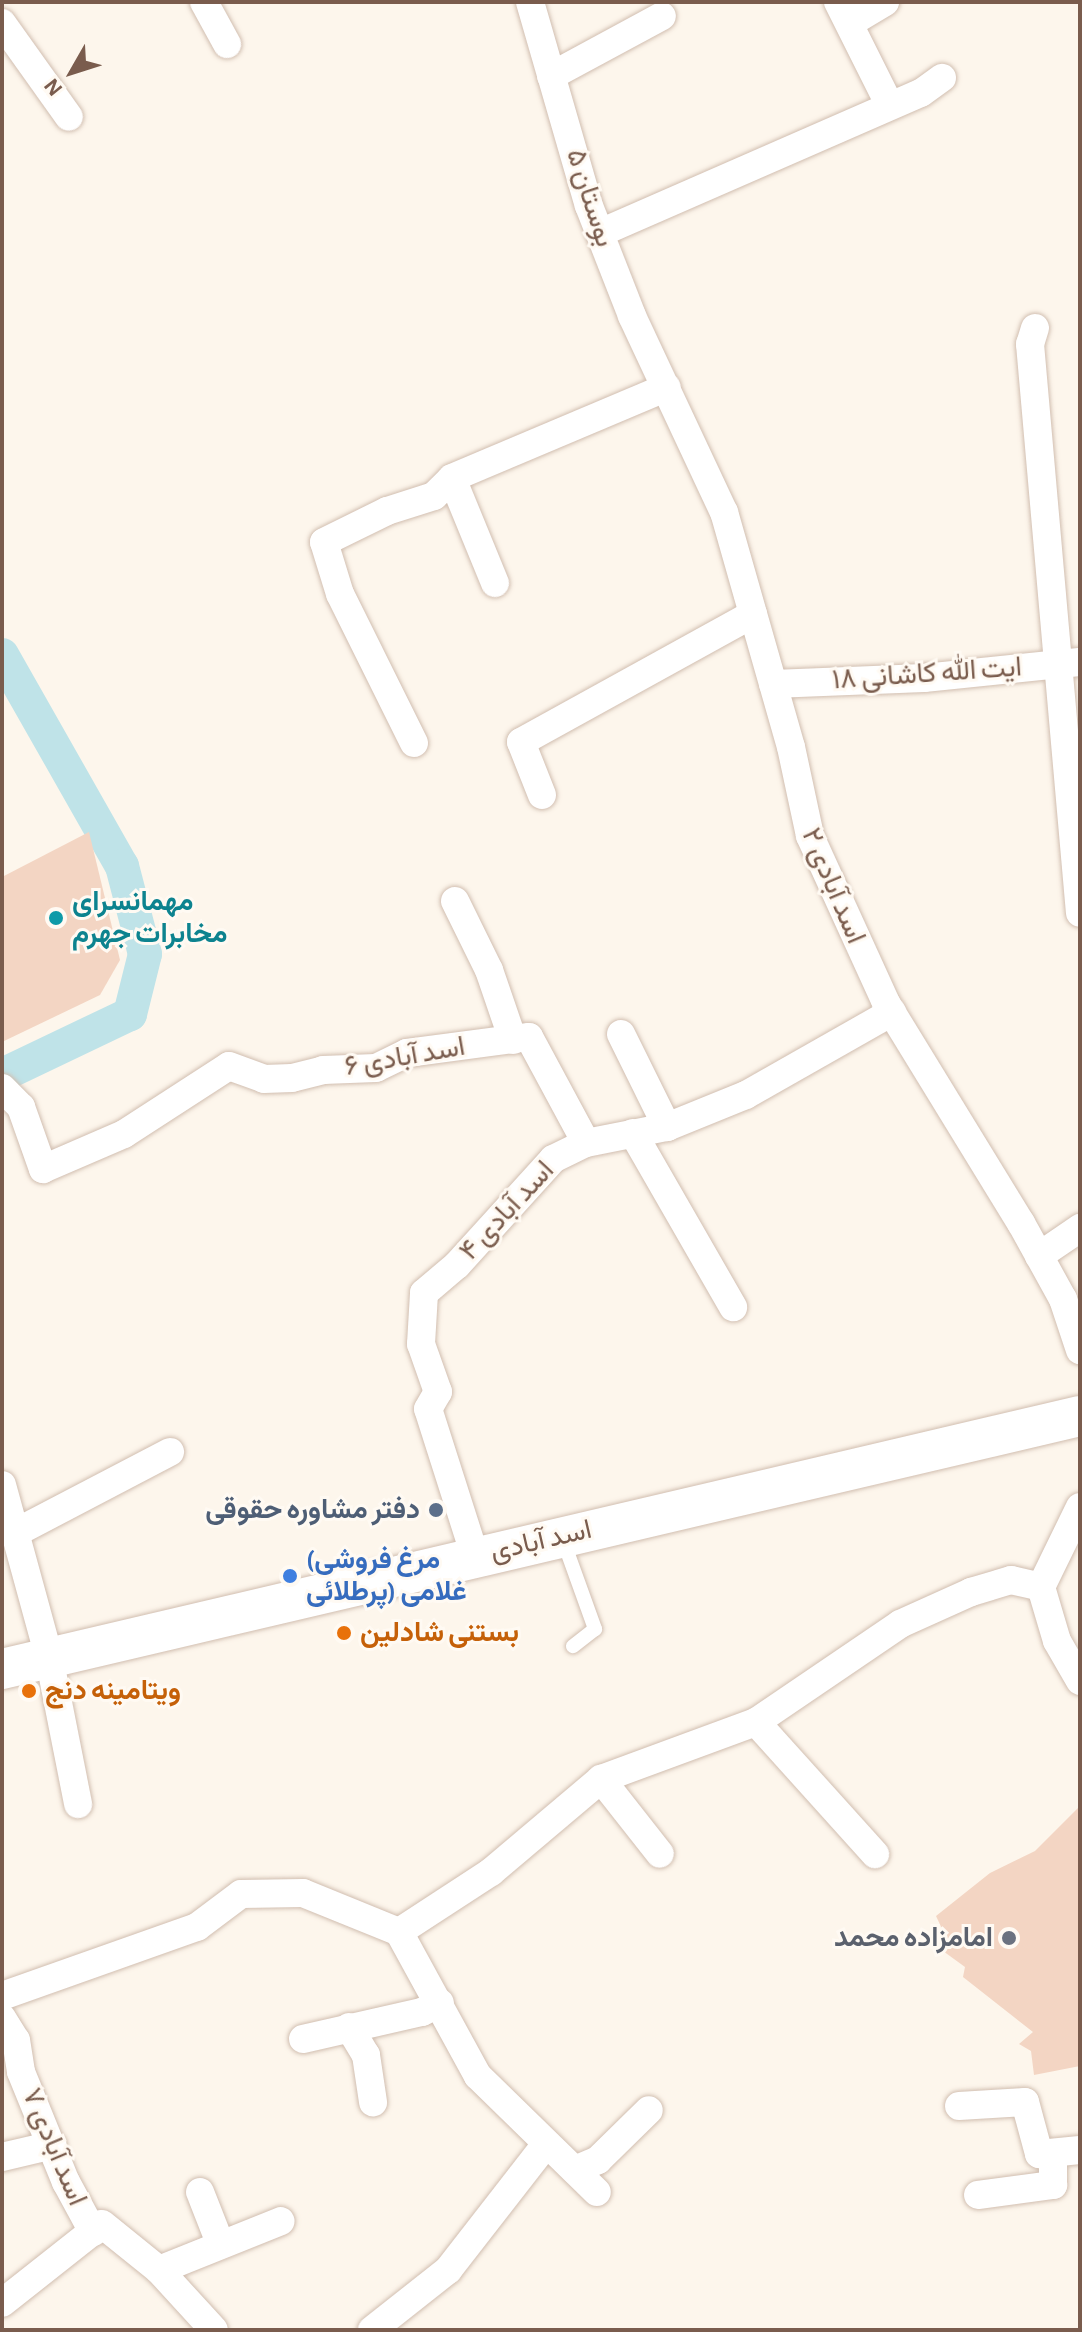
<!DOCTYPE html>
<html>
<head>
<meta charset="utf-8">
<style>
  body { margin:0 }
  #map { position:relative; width:1082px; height:2332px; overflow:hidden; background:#fdf6ec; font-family:"Alegreya Sans",Vazirmatn,sans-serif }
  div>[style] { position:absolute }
  .canal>* { height:34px; margin:-17px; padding:0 17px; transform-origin:17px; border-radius:17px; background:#bfe3e8 }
  .building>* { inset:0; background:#f3d5c3 }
  .roads { filter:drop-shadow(0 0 2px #d1beb0) drop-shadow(0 0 2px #d1beb0) }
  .service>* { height:14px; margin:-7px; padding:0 7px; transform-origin:7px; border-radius:7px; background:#fff }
  .minor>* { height:28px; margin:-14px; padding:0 14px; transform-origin:14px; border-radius:14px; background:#fff }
  .secondary>* { height:40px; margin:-20px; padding:0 20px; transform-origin:20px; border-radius:20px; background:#fff }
  .dots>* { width:22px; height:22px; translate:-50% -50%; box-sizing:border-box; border:4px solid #fffaf3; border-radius:50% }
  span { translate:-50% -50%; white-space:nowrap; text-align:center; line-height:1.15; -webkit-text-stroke:6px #fffaf3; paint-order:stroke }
  .street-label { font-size:28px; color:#7a5c4d }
  .culture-label { font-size:28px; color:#0d838f; font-weight:700 }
  .left { translate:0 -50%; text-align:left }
  .service-label { font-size:28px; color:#4e5e75; font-weight:700 }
  .right { translate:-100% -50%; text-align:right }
  .shop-label { font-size:28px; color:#366cbe; font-weight:700 }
  .food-label { font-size:28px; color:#c56008; font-weight:700 }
  .worship-label { font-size:28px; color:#5b616d; font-weight:700 }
  .frame { position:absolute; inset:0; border:4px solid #7a5c4d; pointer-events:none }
  .north { position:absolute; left:32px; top:32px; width:80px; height:80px; -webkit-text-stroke:6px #fffaf3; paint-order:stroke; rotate:231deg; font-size:22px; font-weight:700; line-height:32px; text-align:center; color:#7a5c4d }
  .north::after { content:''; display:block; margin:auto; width:28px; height:36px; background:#7a5c4d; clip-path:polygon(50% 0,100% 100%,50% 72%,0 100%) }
</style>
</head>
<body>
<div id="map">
  <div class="canal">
    <div style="left:2px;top:655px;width:243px;rotate:60.4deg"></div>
    <div style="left:122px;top:866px;width:91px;rotate:75.4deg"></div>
    <div style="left:145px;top:954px;width:62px;rotate:104deg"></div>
    <div style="left:130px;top:1014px;width:142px;rotate:154.5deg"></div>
  </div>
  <div class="building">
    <div style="clip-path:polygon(89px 832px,120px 960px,100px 995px,2px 1042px,2px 877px)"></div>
    <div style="clip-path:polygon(1080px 1806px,1080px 2066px,1034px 2075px,1031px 2051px,1019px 2044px,1033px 2032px,963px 1977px,965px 1967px,932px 1943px,944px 1933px,936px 1916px,990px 1873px,1035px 1851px)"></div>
  </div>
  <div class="roads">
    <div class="service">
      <div style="left:563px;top:1540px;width:95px;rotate:70.2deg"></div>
      <div style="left:595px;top:1629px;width:28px;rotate:142deg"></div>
    </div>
    <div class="minor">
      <div style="left:204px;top:2px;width:48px;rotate:61.3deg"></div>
      <div style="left:530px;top:2px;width:212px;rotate:73.9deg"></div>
      <div style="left:589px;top:206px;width:118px;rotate:68.6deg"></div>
      <div style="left:632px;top:316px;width:217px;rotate:64.9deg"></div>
      <div style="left:724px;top:512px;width:244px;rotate:74.1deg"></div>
      <div style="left:791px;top:747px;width:91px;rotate:77.9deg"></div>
      <div style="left:810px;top:836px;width:183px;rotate:65.5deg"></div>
      <div style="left:886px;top:1003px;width:258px;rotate:58.5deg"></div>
      <div style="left:1021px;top:1223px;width:87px;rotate:61.1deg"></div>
      <div style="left:1063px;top:1299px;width:54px;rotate:71.6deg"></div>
      <div style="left:838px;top:2px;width:114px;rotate:63.4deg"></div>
      <div style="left:2px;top:23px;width:115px;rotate:54.5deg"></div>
      <div style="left:850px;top:23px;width:41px;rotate:-31deg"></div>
      <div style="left:551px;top:76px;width:126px;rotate:-28.4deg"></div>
      <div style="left:600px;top:233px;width:350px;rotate:-23.6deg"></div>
      <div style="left:921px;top:93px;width:26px;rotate:-36deg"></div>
      <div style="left:1035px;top:328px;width:17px;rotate:107deg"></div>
      <div style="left:1030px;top:344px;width:571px;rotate:84.98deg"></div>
      <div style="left:495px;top:583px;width:113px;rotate:-112.3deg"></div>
      <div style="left:452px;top:478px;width:233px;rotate:-22.9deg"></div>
      <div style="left:773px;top:684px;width:151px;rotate:-2.3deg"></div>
      <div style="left:924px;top:678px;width:156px;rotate:-5.9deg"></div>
      <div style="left:414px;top:743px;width:166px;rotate:-116.4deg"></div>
      <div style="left:340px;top:594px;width:54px;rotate:-107.1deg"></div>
      <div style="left:324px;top:542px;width:70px;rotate:-26.2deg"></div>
      <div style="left:387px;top:511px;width:49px;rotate:-17.7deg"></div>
      <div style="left:434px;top:496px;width:25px;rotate:-45deg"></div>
      <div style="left:542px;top:795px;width:57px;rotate:-111.6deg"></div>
      <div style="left:521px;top:742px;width:265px;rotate:-28.9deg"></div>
      <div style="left:455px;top:901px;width:77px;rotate:63.8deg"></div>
      <div style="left:489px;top:970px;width:74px;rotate:71.1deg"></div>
      <div style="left:621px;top:1034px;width:104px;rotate:63.7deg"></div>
      <div style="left:2px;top:1088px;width:27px;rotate:45deg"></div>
      <div style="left:21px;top:1107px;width:66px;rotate:70.5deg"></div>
      <div style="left:43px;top:1169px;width:88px;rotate:-23.4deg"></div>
      <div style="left:124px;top:1134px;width:125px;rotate:-32.9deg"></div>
      <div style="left:229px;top:1066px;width:37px;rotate:20deg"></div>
      <div style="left:264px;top:1079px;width:28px;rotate:-2deg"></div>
      <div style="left:292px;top:1078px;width:32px;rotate:-14deg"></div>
      <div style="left:323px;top:1070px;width:53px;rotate:-2.2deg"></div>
      <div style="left:376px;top:1068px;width:34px;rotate:-26deg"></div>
      <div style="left:407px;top:1053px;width:123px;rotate:-7.5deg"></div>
      <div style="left:529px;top:1037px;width:120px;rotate:61.7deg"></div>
      <div style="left:633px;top:1133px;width:201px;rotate:60.1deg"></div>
      <div style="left:1039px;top:1256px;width:50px;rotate:-34.3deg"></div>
      <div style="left:2px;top:1485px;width:178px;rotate:74.7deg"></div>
      <div style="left:49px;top:1657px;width:150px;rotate:78.8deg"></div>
      <div style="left:1080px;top:1507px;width:89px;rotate:116deg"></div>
      <div style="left:1041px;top:1587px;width:56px;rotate:73.5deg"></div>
      <div style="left:1057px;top:1641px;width:46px;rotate:60.1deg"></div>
      <div style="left:15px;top:1533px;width:175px;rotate:-27.6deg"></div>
      <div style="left:475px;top:1556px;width:154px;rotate:-107.7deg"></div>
      <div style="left:428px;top:1409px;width:20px;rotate:-60deg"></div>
      <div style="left:438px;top:1392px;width:51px;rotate:-109.5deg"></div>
      <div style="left:421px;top:1344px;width:51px;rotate:-86.6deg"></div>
      <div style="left:424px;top:1293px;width:43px;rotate:-40.3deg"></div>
      <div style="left:457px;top:1265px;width:143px;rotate:-47.8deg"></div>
      <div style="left:553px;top:1159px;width:37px;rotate:-26deg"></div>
      <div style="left:586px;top:1143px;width:83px;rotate:-11.2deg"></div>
      <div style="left:667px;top:1127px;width:85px;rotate:-22.1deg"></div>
      <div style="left:746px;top:1095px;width:168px;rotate:-29.6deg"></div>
      <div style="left:756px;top:1722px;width:178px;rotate:48deg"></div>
      <div style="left:601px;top:1779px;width:95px;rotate:51.8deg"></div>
      <div style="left:399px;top:1932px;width:110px;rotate:-33.1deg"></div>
      <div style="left:491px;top:1872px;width:144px;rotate:-40.2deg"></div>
      <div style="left:601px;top:1779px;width:165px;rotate:-20.2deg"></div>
      <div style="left:756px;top:1722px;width:174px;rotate:-34.2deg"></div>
      <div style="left:900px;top:1624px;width:78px;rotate:-24.3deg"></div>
      <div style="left:971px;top:1592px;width:42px;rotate:-16.7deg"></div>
      <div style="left:1011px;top:1580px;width:31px;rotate:13deg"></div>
      <div style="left:2px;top:1996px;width:207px;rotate:-19.5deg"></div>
      <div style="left:197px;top:1927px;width:55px;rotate:-36.9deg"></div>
      <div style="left:241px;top:1894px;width:62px;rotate:-0.9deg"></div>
      <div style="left:303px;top:1893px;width:104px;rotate:22.1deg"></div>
      <div style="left:399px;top:1932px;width:164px;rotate:61.3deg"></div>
      <div style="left:478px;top:2076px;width:166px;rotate:44.3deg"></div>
      <div style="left:2px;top:2018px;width:26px;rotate:58deg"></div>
      <div style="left:16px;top:2040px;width:32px;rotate:81deg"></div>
      <div style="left:21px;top:2072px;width:119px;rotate:67.8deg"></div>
      <div style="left:66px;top:2182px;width:57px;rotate:61.6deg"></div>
      <div style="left:349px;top:2027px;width:33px;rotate:59deg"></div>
      <div style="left:366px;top:2055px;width:48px;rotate:81.5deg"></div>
      <div style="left:303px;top:2039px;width:122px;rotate:-12.8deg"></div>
      <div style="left:422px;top:2012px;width:20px;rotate:-27deg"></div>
      <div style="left:959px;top:2106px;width:66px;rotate:-3.5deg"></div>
      <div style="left:1025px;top:2102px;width:54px;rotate:74.9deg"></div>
      <div style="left:1039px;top:2154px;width:41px;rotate:-5.6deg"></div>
      <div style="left:2px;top:2157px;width:52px;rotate:-13.2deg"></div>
      <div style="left:575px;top:2170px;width:25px;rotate:-23deg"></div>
      <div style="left:598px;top:2160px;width:71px;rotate:-44.4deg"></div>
      <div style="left:200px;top:2192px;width:55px;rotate:68.6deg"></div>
      <div style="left:978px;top:2195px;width:76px;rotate:-7.6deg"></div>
      <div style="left:1053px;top:2185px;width:30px;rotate:-90deg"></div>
      <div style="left:159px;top:2270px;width:131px;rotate:-21.9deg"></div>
      <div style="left:2px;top:2303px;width:127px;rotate:-38.3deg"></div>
      <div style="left:102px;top:2224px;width:73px;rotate:38.9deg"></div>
      <div style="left:159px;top:2270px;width:81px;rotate:47.5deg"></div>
      <div style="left:372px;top:2330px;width:97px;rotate:-38.3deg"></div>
      <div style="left:448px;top:2270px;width:160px;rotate:-52.1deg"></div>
    </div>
    <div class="secondary">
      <div style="left:2px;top:1669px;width:1107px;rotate:-13.21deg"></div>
    </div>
  </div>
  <div class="dots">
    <div style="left:56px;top:918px;background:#0f9aa8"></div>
    <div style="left:436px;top:1510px;background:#5c6f8a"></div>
    <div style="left:290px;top:1576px;background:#3f7fe0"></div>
    <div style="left:344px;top:1633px;background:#e8710a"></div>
    <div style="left:29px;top:1691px;background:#e8710a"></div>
    <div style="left:1009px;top:1938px;background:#6b7280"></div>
  </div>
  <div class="street-label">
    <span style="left:590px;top:198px;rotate:72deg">بوستان ۵</span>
    <span style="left:927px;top:674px;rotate:-4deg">ایت الله کاشانی ۱۸</span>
    <span style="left:833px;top:886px;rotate:67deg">اسد آبادی ۲</span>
    <span style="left:405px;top:1057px;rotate:-10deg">اسد آبادی ۶</span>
    <span style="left:507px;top:1211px;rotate:-47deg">اسد آبادی ۴</span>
    <span style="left:541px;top:1541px;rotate:-13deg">اسد آبادی</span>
    <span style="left:54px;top:2147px;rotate:67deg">اسد آبادی ۷</span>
  </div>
  <div class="culture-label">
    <span class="left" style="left:72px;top:918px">مهمانسرای<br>مخابرات جهرم</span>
  </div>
  <div class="service-label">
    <span class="right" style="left:420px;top:1510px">دفتر مشاوره حقوقی</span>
  </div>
  <div class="shop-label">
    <span class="left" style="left:306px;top:1576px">(مرغ فروشی<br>غلامی (پرطلائی</span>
  </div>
  <div class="food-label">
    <span class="left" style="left:360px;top:1633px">بستنی شادلین</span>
    <span class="left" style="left:45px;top:1691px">ویتامینه دنج</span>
  </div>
  <div class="worship-label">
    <span class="right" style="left:993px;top:1938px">امامزاده محمد</span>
  </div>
  <div class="frame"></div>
  <div class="north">N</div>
</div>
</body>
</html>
